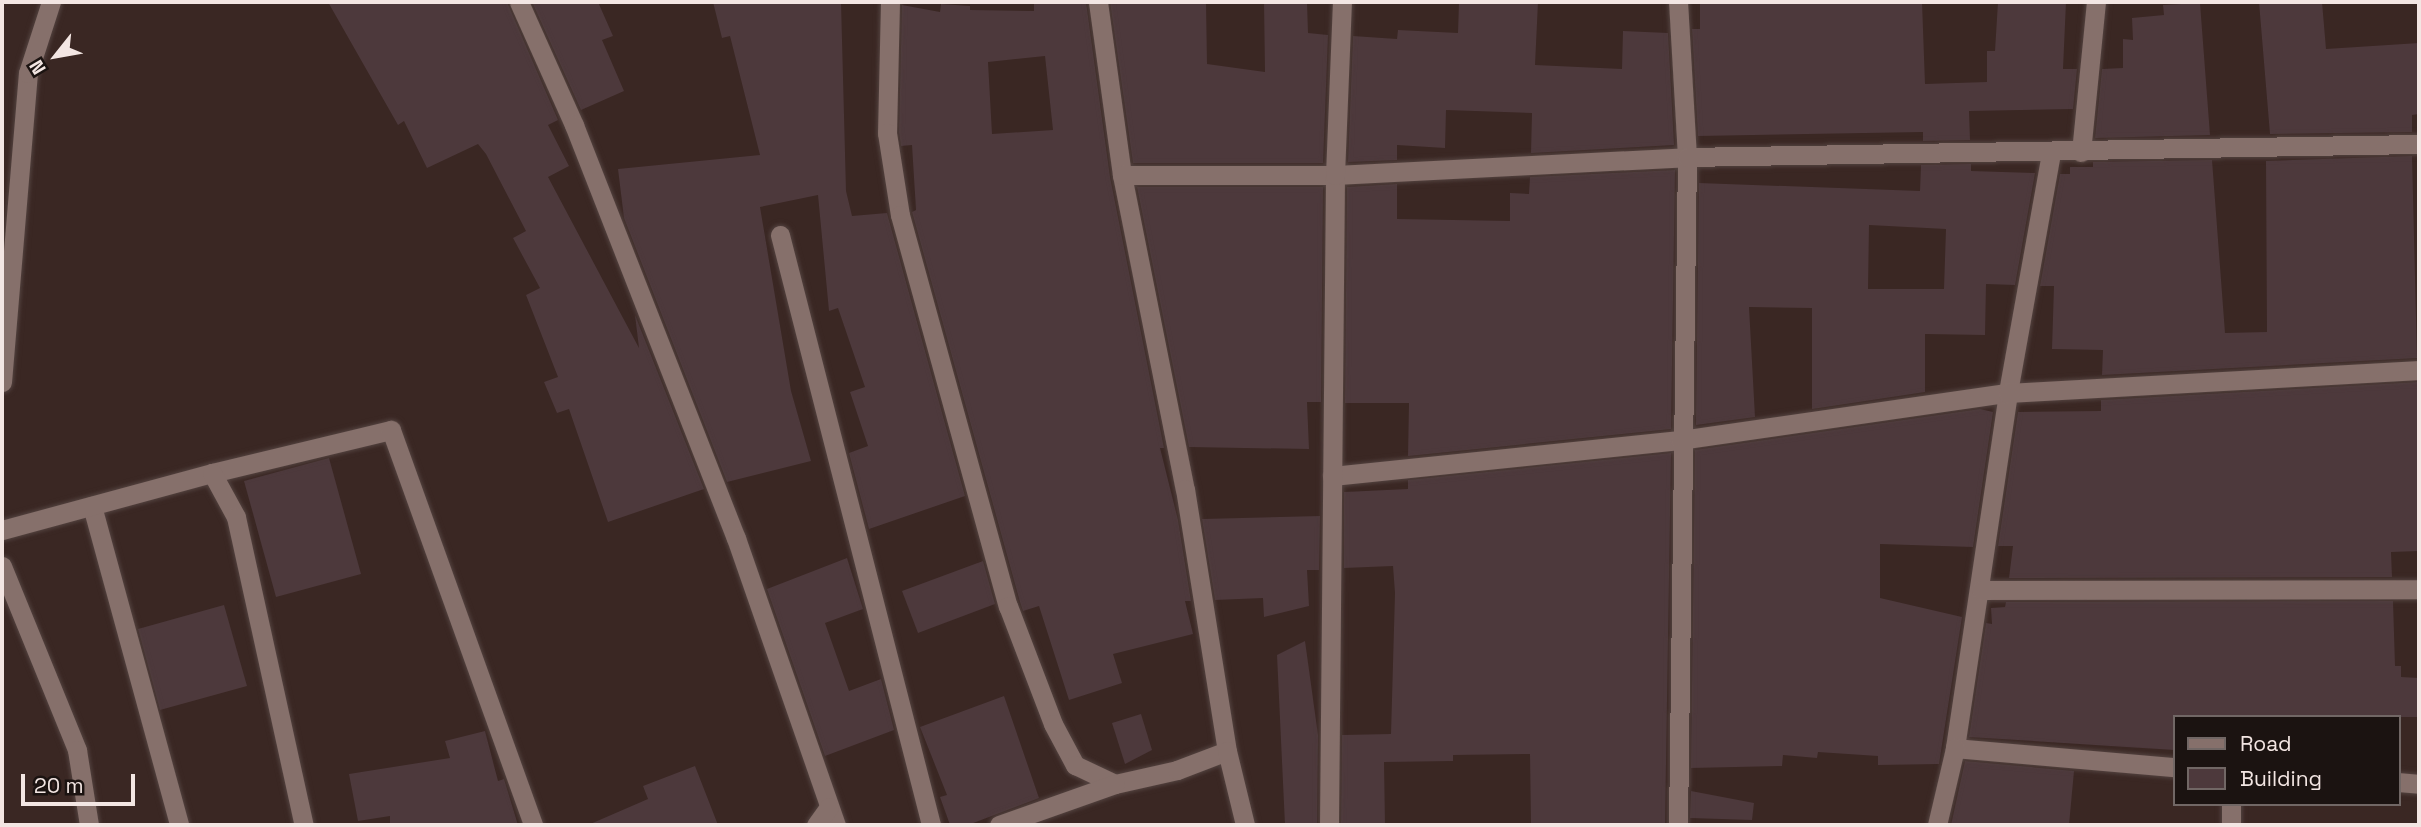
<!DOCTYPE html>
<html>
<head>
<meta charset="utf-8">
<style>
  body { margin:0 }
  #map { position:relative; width:2421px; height:827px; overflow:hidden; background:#3a2723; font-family:"Space Grotesk",sans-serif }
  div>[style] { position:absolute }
  .building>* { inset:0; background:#4d393c }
  .roads { filter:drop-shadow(0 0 2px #534340) drop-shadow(0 0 2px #534340) }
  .minor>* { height:19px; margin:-9.5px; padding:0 9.5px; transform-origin:9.5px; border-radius:9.5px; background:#86706b }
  span { translate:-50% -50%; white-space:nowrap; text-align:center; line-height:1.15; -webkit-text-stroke:5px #1b1311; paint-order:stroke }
  .frame { position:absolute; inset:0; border:4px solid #f3e6e3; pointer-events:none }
  .legend { position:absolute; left:2173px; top:715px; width:228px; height:91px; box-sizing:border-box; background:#1b1311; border:2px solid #716765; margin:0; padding:9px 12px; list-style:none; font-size:21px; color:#f3e6e3 }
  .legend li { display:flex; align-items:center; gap:14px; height:35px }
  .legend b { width:35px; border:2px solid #716765 }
  .north { position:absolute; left:21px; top:21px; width:70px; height:70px; -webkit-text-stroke:5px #1b1311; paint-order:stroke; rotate:239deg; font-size:19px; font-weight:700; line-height:28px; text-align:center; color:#f3e6e3 }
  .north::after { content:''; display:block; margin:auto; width:24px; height:32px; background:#f3e6e3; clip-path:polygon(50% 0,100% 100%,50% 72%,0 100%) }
  .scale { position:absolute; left:21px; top:774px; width:114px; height:32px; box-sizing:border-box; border:4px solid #f3e6e3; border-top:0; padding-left:9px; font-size:21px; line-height:24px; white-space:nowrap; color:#f3e6e3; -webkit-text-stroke:5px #1b1311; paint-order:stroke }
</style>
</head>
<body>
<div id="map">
  <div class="building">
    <div style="clip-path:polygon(328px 2px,507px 2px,558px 120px,548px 125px,569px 166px,548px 177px,639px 348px,635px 315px,704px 489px,608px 522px,569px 409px,557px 413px,544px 382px,558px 377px,526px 295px,540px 288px,513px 238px,526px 231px,486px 154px,478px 144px,427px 168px,404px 121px,398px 125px)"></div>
    <div style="clip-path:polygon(532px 2px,598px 2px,613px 36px,602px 40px,624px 91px,581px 110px)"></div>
    <div style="clip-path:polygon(713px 2px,841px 2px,846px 191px,852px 216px,887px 213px,965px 496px,869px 529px,849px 453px,868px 446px,850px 392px,865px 387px,838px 308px,829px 311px,818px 195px,760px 207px,791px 391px,811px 461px,727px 482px,624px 218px,618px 169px,760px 155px,730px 36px,722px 38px)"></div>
    <div style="clip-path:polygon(evenodd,1034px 2px,1086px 2px,1110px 177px,1164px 448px,1160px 448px,1178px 520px,1191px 601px,1185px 601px,1193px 634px,1113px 654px,1122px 683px,1069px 700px,1039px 606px,1023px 611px,1020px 602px,912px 212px,916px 210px,912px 145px,901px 146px,899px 132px,902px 5px,940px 12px,941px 4px,970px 6px,970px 10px,1034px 11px,1034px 2px,1045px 56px,1053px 130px,992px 134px,988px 62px,1045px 56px)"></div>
    <div style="clip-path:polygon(1110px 2px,1206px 2px,1207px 64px,1265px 72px,1264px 2px,1307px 2px,1308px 33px,1328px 35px,1323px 163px,1133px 163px)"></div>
    <div style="clip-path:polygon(1459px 2px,1538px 2px,1535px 65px,1622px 69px,1623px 31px,1668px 33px,1674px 145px,1531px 153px,1532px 113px,1446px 110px,1445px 148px,1397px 145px,1397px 160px,1348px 162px,1353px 36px,1397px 39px,1398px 30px,1458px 33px)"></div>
    <div style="clip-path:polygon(1700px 2px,1922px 2px,1925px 84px,1987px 82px,1987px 51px,1995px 51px,1998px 2px,2066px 2px,2063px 69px,2077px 69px,2073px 109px,1969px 111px,1970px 140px,1923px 141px,1923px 132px,1698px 136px,1692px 29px,1700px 29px)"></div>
    <div style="clip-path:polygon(2259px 2px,2322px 2px,2326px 49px,2419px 43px,2419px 114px,2412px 115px,2412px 132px,2270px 134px)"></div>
    <div style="clip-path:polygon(2200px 3px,2210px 135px,2095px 138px,2102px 69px,2123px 68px,2123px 39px,2133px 40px,2132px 18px,2164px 15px,2163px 5px)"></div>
    <div style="clip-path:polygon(2412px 156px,2417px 358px,2102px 375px,2103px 350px,2052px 349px,2054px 286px,2040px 286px,2060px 174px,2070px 174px,2070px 167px,2093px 167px,2093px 162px,2212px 160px,2225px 333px,2267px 332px,2266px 161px)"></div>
    <div style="clip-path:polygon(evenodd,1971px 164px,1971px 171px,2035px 173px,2015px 285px,1986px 284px,1985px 335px,1925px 334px,1925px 392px,1812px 409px,1812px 308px,1749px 307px,1755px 417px,1696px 425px,1699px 183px,1920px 191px,1921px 165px,1971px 164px,1869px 225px,1946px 229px,1944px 289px,1868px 289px,1869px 225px)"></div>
    <div style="clip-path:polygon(1675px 170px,1671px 429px,1408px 456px,1409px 403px,1345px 403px,1347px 187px,1397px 184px,1397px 219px,1510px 221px,1510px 193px,1529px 194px,1530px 177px)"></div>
    <div style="clip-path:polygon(1137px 187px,1323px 187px,1321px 402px,1307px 402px,1309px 449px,1189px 447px)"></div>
    <div style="clip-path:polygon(2418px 382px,2419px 551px,2391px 552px,2392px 577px,2009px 578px,2013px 546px,1998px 546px,2018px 412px,2101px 411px,2101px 400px)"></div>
    <div style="clip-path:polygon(1980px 409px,1993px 412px,1973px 547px,1880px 544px,1880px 598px,1962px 617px,1939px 764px,1878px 765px,1878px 756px,1818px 752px,1817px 758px,1783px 755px,1782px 766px,1691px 768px,1695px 450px)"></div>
    <div style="clip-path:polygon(1671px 453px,1665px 825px,1531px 825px,1530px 754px,1453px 755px,1453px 761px,1384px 762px,1385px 825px,1341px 825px,1342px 735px,1391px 734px,1395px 593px,1393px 566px,1344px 568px,1344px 492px,1408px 489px,1408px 480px)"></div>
    <div style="clip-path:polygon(329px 458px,361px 574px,276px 597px,244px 481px)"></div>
    <div style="clip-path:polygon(1320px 516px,1319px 570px,1307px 570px,1309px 606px,1264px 617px,1263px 598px,1215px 600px,1202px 519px)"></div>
    <div style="clip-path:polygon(847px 558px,863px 609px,825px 623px,849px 691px,881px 679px,894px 730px,825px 756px,767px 589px)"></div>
    <div style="clip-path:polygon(983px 561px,995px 604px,918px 633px,902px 591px)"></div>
    <div style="clip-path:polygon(2393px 601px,2395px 666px,2401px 666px,2401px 677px,2419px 678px,2419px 717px,2174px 717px,2174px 750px,1969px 737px,1986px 623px,1992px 624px,1991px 608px,2005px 607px,2006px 602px)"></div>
    <div style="clip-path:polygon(224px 605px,247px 686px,160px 710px,138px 629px)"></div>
    <div style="clip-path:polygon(1305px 641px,1318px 735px,1317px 825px,1285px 825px,1277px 655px)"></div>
    <div style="clip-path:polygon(1004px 696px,1039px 798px,968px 825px,950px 825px,940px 797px,947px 795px,920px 727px)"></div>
    <div style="clip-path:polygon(1141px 714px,1152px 750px,1125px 764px,1112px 723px)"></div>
    <div style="clip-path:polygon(485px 731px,498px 781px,504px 779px,518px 825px,390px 825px,390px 816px,358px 821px,349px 774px,450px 758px,445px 741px)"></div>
    <div style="clip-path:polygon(1965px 761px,2074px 771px,2069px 825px,1951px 825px)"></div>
    <div style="clip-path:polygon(695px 766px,718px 825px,588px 825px,648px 799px,643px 786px)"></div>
    <div style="clip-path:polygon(1691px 791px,1754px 803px,1752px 820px,1690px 818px)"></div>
  </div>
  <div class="roads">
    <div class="minor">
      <div style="left:519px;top:2px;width:135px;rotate:65.9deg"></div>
      <div style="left:574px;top:125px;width:444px;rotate:68.6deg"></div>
      <div style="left:736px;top:538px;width:304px;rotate:70.8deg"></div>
      <div style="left:890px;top:2px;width:131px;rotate:91.3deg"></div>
      <div style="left:887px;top:133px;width:83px;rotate:81deg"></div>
      <div style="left:900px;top:215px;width:406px;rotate:74.6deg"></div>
      <div style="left:1008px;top:606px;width:126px;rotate:69.1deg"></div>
      <div style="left:1053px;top:724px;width:47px;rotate:61.8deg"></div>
      <div style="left:1075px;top:765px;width:44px;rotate:25.4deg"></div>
      <div style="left:1115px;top:784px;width:64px;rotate:-12.7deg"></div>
      <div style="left:1177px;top:770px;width:53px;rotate:-20.8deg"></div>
      <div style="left:1098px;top:2px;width:175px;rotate:82.1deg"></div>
      <div style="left:1122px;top:175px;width:320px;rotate:78.7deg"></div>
      <div style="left:1185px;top:489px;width:265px;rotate:80.9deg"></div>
      <div style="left:1227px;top:751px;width:76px;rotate:76.3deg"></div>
      <div style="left:2081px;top:152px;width:151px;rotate:-84.3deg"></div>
      <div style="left:2051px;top:153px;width:244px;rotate:100.2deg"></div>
      <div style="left:2008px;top:393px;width:359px;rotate:98.5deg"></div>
      <div style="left:1955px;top:748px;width:220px;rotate:5deg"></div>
      <div style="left:1122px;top:175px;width:213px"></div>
      <div style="left:1335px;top:175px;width:352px;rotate:-2.9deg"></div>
      <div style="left:1687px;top:157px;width:155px;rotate:-93.3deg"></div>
      <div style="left:780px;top:235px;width:609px;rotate:75.64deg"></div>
      <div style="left:2px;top:382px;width:310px;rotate:-85.2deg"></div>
      <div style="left:28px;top:73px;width:75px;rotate:-72.1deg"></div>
      <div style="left:212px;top:473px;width:184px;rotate:-13.5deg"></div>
      <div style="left:391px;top:430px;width:420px;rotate:70.2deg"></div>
      <div style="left:1332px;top:476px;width:350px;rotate:-5.9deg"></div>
      <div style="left:1680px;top:440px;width:331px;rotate:-8.2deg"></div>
      <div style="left:2008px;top:393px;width:412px;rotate:-3.2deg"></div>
      <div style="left:92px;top:506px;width:331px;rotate:74.7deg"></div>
      <div style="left:2px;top:530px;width:218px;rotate:-15.2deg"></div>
      <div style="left:212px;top:473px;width:50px;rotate:61.4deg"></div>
      <div style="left:236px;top:517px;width:315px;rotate:77.6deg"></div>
      <div style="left:2px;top:566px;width:199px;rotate:67.8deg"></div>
      <div style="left:77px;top:750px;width:76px;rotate:80.9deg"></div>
      <div style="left:1981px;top:590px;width:438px;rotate:-0.1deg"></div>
      <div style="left:2398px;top:782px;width:21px;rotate:5deg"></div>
      <div style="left:2231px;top:804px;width:21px;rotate:90deg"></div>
      <div style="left:816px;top:825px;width:22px;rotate:-54deg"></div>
      <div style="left:999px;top:825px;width:123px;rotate:-19.5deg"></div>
      <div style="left:1329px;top:825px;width:650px;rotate:-89.47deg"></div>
      <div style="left:1335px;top:175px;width:173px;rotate:-87.7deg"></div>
      <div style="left:1678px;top:825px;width:668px;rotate:-89.23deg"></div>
      <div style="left:1687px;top:157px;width:732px;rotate:-1.02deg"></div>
      <div style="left:1937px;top:825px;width:79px;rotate:-76.8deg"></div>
    </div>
  </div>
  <div class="frame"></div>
  <ul class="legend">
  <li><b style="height:9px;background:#86706b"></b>Road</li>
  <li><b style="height:19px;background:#4d393c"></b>Building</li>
  </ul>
  <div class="north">N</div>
  <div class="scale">20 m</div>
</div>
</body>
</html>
